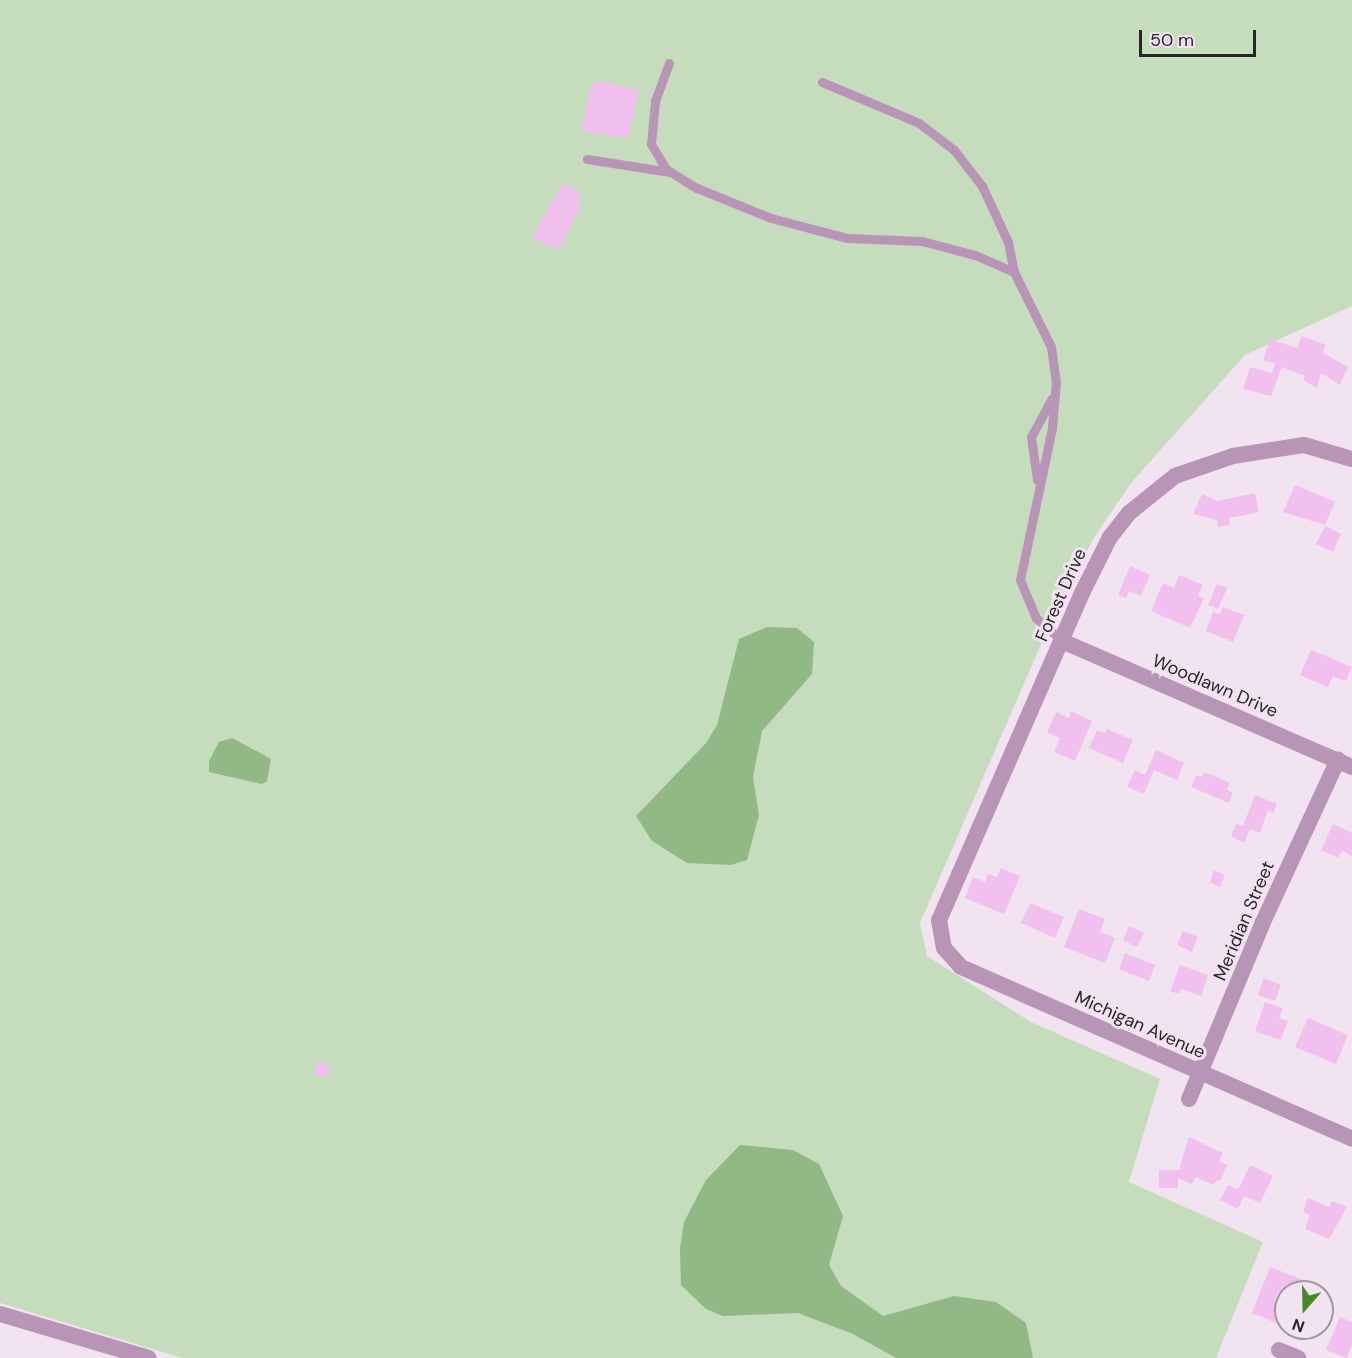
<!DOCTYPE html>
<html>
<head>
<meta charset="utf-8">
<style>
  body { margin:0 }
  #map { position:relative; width:1352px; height:1358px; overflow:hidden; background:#f2e3f0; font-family:"DM Sans",sans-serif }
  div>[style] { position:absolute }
  .green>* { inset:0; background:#c5ddbd }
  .water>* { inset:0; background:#92b885 }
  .building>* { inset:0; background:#f1c0ee }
  .service>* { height:9px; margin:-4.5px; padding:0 4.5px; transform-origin:4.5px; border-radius:4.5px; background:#b894b6 }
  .minor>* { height:16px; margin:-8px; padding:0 8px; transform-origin:8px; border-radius:8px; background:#b894b6 }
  span { translate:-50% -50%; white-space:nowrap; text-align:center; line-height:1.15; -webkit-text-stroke:6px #f2e3f0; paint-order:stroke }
  .street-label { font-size:18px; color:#2a252a }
  .north { position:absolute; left:1274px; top:1280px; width:60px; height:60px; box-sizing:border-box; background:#f2e3f0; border:2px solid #a297a1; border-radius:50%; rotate:200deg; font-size:16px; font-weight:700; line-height:24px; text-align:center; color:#2a252a }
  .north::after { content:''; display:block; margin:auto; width:21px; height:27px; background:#47892b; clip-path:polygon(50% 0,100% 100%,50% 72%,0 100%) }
  .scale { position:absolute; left:1139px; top:30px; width:117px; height:27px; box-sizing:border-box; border:3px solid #2a252a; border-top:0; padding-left:8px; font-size:18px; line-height:21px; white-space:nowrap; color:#2a252a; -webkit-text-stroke:4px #f2e3f0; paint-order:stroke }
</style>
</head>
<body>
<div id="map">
  <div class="green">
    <div style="clip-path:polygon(0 0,1352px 0,1352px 306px,1245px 355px,1131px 483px,1093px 539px,1039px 649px,920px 923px,927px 956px,1031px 1022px,1160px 1079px,1129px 1182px,1263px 1242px,1216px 1358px,182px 1358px,0 1303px)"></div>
  </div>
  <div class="water">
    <div style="clip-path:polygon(767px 627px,797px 628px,814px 642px,812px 674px,762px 731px,753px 777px,759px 815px,747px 860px,731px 865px,687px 863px,652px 841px,636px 816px,706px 743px,717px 725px,739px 639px)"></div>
    <div style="clip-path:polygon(232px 738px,271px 759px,267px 781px,262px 784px,209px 772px,209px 761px,219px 742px)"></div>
    <div style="clip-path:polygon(740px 1145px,793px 1150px,819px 1164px,843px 1216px,829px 1265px,841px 1286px,883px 1316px,954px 1296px,996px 1302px,1026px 1323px,1033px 1358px,896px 1358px,853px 1334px,798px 1313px,723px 1316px,706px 1309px,681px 1285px,680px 1248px,684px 1222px,706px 1180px)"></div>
  </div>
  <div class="building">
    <div style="clip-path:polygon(600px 81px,639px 90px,628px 138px,581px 131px,592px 83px)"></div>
    <div style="clip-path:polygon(563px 183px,581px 192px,577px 200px,582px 203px,558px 250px,532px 237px)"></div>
    <div style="clip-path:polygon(1302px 336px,1326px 345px,1323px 353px,1348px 367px,1340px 385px,1321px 373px,1317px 388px,1303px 380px,1305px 376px,1282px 367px,1271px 396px,1243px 389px,1250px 367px,1272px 373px,1275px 364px,1263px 360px,1270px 339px,1297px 348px)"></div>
    <div style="clip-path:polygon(1295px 485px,1335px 502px,1325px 525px,1283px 512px)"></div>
    <div style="clip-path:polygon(1255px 493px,1259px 512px,1229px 518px,1230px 525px,1218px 527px,1217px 520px,1193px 514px,1202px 494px,1217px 501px)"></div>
    <div style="clip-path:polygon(1325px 526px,1341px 534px,1333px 552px,1316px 544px)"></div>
    <div style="clip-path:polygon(1130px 566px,1150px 575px,1141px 596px,1129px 591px,1126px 598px,1118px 595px)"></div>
    <div style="clip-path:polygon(1179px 575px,1203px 585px,1198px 596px,1204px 598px,1190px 628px,1151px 611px,1163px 583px,1174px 588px)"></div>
    <div style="clip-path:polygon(1217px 584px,1227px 588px,1218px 609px,1208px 605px)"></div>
    <div style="clip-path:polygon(1223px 607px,1244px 615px,1233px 642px,1206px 631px,1213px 612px,1220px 614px)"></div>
    <div style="clip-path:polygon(1311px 650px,1352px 667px,1346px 681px,1333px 676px,1328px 687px,1300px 675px)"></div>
    <div style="clip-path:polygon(1071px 711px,1092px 721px,1075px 761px,1054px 752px,1060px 738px,1047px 732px,1056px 712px,1069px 718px)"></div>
    <div style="clip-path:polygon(1107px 729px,1133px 740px,1123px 763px,1089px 748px,1097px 730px,1105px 733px)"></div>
    <div style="clip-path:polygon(1156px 750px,1184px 763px,1177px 780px,1154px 770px,1144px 794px,1127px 787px,1135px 770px,1145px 775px)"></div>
    <div style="clip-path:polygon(1204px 772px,1230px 783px,1227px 790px,1233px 793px,1229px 803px,1191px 787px,1196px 775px,1202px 777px)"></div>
    <div style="clip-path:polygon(1255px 795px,1277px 804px,1273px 813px,1268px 810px,1260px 833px,1250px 829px,1244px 843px,1231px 836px,1236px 824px,1243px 826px)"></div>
    <div style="clip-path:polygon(1333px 824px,1352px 833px,1352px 856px,1342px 851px,1338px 858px,1321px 850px)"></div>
    <div style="clip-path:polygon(1001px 868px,1020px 876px,1004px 914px,965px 898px,973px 877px,985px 882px,988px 874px,997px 877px)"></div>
    <div style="clip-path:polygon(1214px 870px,1225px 875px,1220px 887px,1210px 882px)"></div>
    <div style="clip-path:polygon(1030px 903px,1064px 917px,1055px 938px,1021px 923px)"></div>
    <div style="clip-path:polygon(1079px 909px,1105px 919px,1100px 932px,1115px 938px,1105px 963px,1064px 947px)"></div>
    <div style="clip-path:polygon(1129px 926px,1144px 933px,1137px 947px,1123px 940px)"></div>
    <div style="clip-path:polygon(1183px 931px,1198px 937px,1192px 952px,1177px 945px)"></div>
    <div style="clip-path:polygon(1125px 953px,1155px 965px,1149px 981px,1119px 969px)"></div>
    <div style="clip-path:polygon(1180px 965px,1208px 975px,1201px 996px,1181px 989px,1179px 994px,1170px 991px)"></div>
    <div style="clip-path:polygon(1264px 978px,1281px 985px,1275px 1001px,1258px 995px)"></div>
    <div style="clip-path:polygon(1265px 1002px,1283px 1008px,1279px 1018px,1288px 1021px,1281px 1040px,1255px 1031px)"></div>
    <div style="clip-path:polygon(1308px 1018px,1348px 1035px,1336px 1064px,1295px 1047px)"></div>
    <div style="clip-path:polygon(317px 1062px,330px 1064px,328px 1077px,315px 1076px)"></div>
    <div style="clip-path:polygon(1189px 1137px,1223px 1153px,1219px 1161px,1227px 1165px,1220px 1181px,1217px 1180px,1214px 1185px,1196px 1177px,1192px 1184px,1178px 1178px,1178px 1188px,1159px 1188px,1159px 1170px,1179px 1170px)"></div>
    <div style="clip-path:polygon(1250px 1165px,1273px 1176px,1260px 1203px,1244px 1196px,1238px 1209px,1220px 1200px,1228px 1185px,1238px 1190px)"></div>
    <div style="clip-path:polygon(1308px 1198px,1329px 1207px,1332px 1201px,1347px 1207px,1329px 1239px,1305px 1229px,1310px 1215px,1303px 1212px)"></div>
    <div style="clip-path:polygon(1270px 1267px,1311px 1283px,1308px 1292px,1286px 1295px,1278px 1292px,1274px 1302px,1284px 1306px,1286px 1301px,1286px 1327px,1252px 1313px)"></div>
    <div style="clip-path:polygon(1340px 1317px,1352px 1322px,1352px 1345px,1346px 1358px,1326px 1350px)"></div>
    <div style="clip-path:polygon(1284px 1328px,1307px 1328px,1302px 1340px,1283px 1332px)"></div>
  </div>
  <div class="service">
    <div style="left:669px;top:63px;width:40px;rotate:110.2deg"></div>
    <div style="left:655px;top:101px;width:43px;rotate:95.3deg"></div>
    <div style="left:651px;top:144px;width:29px;rotate:59deg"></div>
    <div style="left:666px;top:169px;width:36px;rotate:32deg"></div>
    <div style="left:697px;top:188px;width:80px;rotate:22.1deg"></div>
    <div style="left:771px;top:218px;width:79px;rotate:14.7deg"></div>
    <div style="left:847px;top:238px;width:75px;rotate:2.3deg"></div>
    <div style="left:922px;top:241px;width:55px;rotate:14.8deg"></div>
    <div style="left:975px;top:255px;width:43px;rotate:23.6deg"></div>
    <div style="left:822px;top:82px;width:105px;rotate:22.9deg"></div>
    <div style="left:919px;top:123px;width:44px;rotate:37.6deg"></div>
    <div style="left:954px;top:150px;width:46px;rotate:52.1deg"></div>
    <div style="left:982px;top:186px;width:62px;rotate:65.1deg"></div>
    <div style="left:1008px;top:242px;width:31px;rotate:79deg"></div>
    <div style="left:1014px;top:272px;width:84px;rotate:63.7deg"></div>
    <div style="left:1051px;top:347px;width:34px;rotate:82deg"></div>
    <div style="left:1056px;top:381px;width:47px;rotate:94.9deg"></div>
    <div style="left:1052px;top:428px;width:155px;rotate:101.9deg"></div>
    <div style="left:1020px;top:580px;width:41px;rotate:67.2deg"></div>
    <div style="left:1036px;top:618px;width:35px;rotate:41deg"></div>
    <div style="left:587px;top:159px;width:84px;rotate:8.9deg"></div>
    <div style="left:1037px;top:480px;width:43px;rotate:-97.9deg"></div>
    <div style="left:1031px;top:437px;width:44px;rotate:-61.7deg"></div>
  </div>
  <div class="minor">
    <div style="left:1352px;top:459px;width:50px;rotate:-163.7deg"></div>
    <div style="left:1304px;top:445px;width:72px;rotate:171.2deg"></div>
    <div style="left:1233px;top:456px;width:61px;rotate:161deg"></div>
    <div style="left:1175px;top:476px;width:59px;rotate:141.2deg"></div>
    <div style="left:1129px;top:513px;width:31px;rotate:128deg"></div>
    <div style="left:1110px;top:537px;width:63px;rotate:116.6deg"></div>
    <div style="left:1082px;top:593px;width:357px;rotate:113.6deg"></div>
    <div style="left:939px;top:920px;width:28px;rotate:80deg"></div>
    <div style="left:944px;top:948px;width:25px;rotate:48deg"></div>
    <div style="left:961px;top:967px;width:427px;rotate:23.7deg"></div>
    <div style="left:1062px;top:641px;width:316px;rotate:23.5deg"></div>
    <div style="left:1189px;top:1099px;width:192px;rotate:-67.3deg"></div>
    <div style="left:1263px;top:922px;width:179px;rotate:-65.2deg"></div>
    <div style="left:0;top:1314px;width:155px;rotate:16.5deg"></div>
    <div style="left:1279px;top:1350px;width:21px;rotate:23deg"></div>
  </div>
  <div class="street-label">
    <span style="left:1061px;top:595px;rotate:-66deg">Forest Drive</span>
    <span style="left:1215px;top:686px;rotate:23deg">Woodlawn Drive</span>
    <span style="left:1244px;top:921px;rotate:-67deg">Meridian Street</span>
    <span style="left:1140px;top:1025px;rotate:24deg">Michigan Avenue</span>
  </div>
  <div class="north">N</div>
  <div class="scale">50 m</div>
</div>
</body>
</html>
